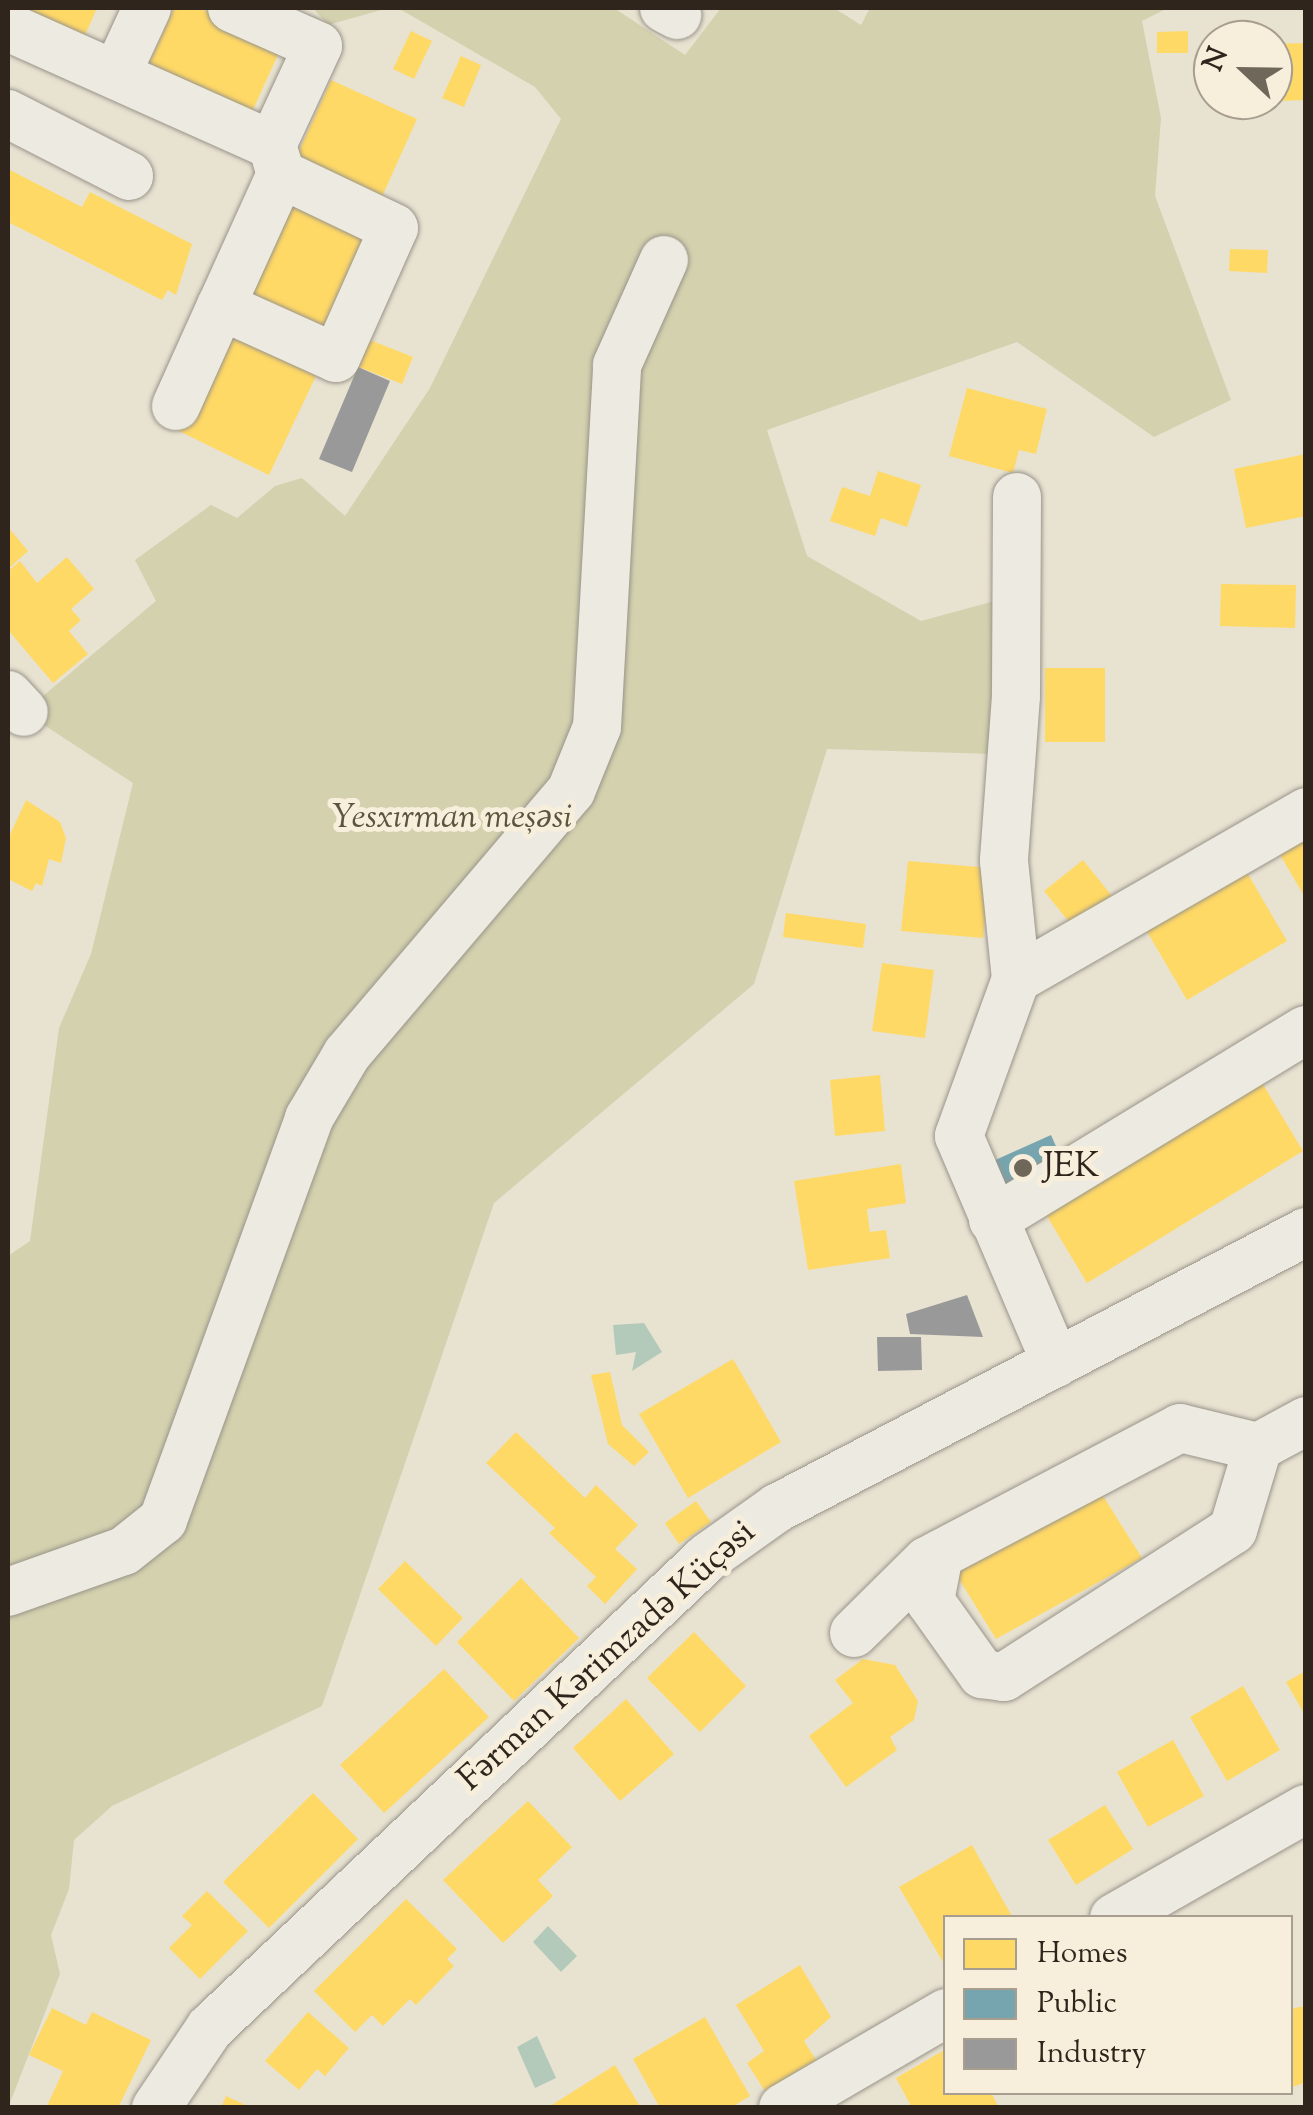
<!DOCTYPE html>
<html>
<head>
<meta charset="utf-8">
<style>
  body { margin:0 }
  #map { position:relative; width:1313px; height:2115px; overflow:hidden; background:#e8e2d1; font-family:"Sorts Mill Goudy",serif }
  div>[style] { position:absolute }
  .green>* { inset:0; background:#d3d1ae }
  .water>* { inset:0; background:#b3cabb }
  .homes>* { inset:0; background:#ffd966 }
  .public>* { inset:0; background:#76a5af }
  .industry>* { inset:0; background:#999 }
  .roads { filter:drop-shadow(0 0 2px #99948a) drop-shadow(0 0 2px #99948a) }
  .minor>* { height:48px; margin:-24px; padding:0 24px; transform-origin:24px; border-radius:24px; background:#edeae1 }
  .dots>* { width:28px; height:28px; translate:-50% -50%; box-sizing:border-box; border:5px solid #f7efdb; border-radius:50% }
  span { translate:-50% -50%; white-space:nowrap; text-align:center; line-height:1.15; -webkit-text-stroke:10px #f7efdb; paint-order:stroke }
  .park-label { font-size:35px; color:#5b543f; font-style:italic }
  .poi-label { font-size:35px; color:#2f251c }
  .left { translate:0 -50%; text-align:left }
  .street-label { font-size:35px; color:#2f251c }
  .frame { position:absolute; inset:0; border:10px solid #2f251c; pointer-events:none }
  .legend { position:absolute; left:943px; top:1915px; width:350px; height:180px; box-sizing:border-box; background:#f7efdb; border:2px solid #a79e8f; margin:0; padding:12px 18px; list-style:none; font-size:30px; color:#2f251c }
  .legend li { display:flex; align-items:center; gap:20px; height:50px }
  .legend b { width:50px; border:2px solid #a79e8f }
  .north { position:absolute; left:1193px; top:20px; width:100px; height:100px; box-sizing:border-box; background:#f7efdb; border:2px solid #a79e8f; border-radius:50%; rotate:292deg; font-size:28px; font-weight:700; line-height:40px; text-align:center; color:#2f251c }
  .north::after { content:''; display:block; margin:auto; width:35px; height:45px; background:#70675b; clip-path:polygon(50% 0,100% 100%,50% 72%,0 100%) }
</style>
</head>
<body>
<div id="map">
  <div class="green">
    <div style="clip-path:polygon(313px 8px,388px 8px,328px 25px)"></div>
    <div style="clip-path:polygon(398px 8px,614px 8px,685px 55px,721px 8px,834px 8px,861px 25px,870px 8px,1168px 8px,1142px 21px,1161px 118px,1155px 196px,1231px 400px,1154px 437px,1017px 342px,767px 430px,807px 556px,921px 621px,1002px 599px,994px 754px,827px 749px,754px 984px,494px 1203px,322px 1706px,112px 1806px,74px 1840px,69px 1889px,51px 1935px,60px 1974px,8px 2108px,8px 1256px,30px 1241px,59px 1028px,91px 954px,133px 783px,24px 712px,156px 601px,135px 560px,211px 505px,237px 518px,275px 486px,302px 478px,345px 516px,430px 388px,561px 119px,535px 87px)"></div>
  </div>
  <div class="water">
    <div style="clip-path:polygon(644px 1323px,662px 1352px,632px 1371px,636px 1352px,616px 1355px,613px 1325px)"></div>
    <div style="clip-path:polygon(548px 1926px,577px 1956px,561px 1972px,533px 1942px)"></div>
    <div style="clip-path:polygon(537px 2036px,556px 2078px,535px 2088px,517px 2047px)"></div>
  </div>
  <div class="homes">
    <div style="clip-path:polygon(8px 8px,97px 8px,81px 44px)"></div>
    <div style="clip-path:polygon(174px 8px,199px 8px,282px 46px,246px 125px,143px 77px)"></div>
    <div style="clip-path:polygon(411px 31px,432px 41px,414px 79px,393px 69px)"></div>
    <div style="clip-path:polygon(1188px 31px,1188px 53px,1157px 53px,1157px 32px)"></div>
    <div style="clip-path:polygon(1306px 43px,1306px 100px,1275px 101px,1273px 44px)"></div>
    <div style="clip-path:polygon(461px 56px,481px 65px,464px 107px,442px 98px)"></div>
    <div style="clip-path:polygon(331px 80px,417px 119px,380px 201px,294px 162px)"></div>
    <div style="clip-path:polygon(8px 169px,82px 207px,90px 192px,192px 244px,176px 295px,168px 290px,162px 300px,8px 222px)"></div>
    <div style="clip-path:polygon(293px 199px,368px 235px,324px 330px,247px 296px)"></div>
    <div style="clip-path:polygon(1230px 249px,1268px 250px,1267px 273px,1229px 271px)"></div>
    <div style="clip-path:polygon(225px 331px,316px 376px,269px 475px,177px 430px)"></div>
    <div style="clip-path:polygon(370px 340px,413px 357px,402px 384px,359px 367px)"></div>
    <div style="clip-path:polygon(967px 388px,1047px 409px,1036px 454px,1019px 450px,1013px 473px,949px 456px)"></div>
    <div style="clip-path:polygon(1306px 454px,1306px 516px,1246px 528px,1234px 469px)"></div>
    <div style="clip-path:polygon(878px 471px,921px 485px,907px 527px,881px 518px,875px 536px,830px 521px,842px 487px,870px 496px)"></div>
    <div style="clip-path:polygon(8px 527px,28px 551px,8px 569px)"></div>
    <div style="clip-path:polygon(67px 557px,94px 589px,71px 609px,81px 620px,69px 631px,88px 654px,53px 683px,8px 630px,8px 571px,20px 561px,37px 583px)"></div>
    <div style="clip-path:polygon(1221px 584px,1296px 585px,1295px 628px,1220px 626px)"></div>
    <div style="clip-path:polygon(1045px 668px,1105px 668px,1105px 742px,1045px 742px)"></div>
    <div style="clip-path:polygon(26px 800px,60px 822px,66px 838px,61px 863px,49px 859px,42px 886px,36px 883px,32px 891px,8px 879px,8px 839px)"></div>
    <div style="clip-path:polygon(1306px 831px,1306px 899px,1276px 848px)"></div>
    <div style="clip-path:polygon(1083px 860px,1112px 896px,1074px 928px,1044px 891px)"></div>
    <div style="clip-path:polygon(908px 861px,990px 868px,983px 938px,901px 931px)"></div>
    <div style="clip-path:polygon(1242px 864px,1287px 941px,1187px 1000px,1142px 923px)"></div>
    <div style="clip-path:polygon(786px 913px,866px 924px,863px 948px,783px 937px)"></div>
    <div style="clip-path:polygon(882px 963px,934px 970px,925px 1038px,872px 1031px)"></div>
    <div style="clip-path:polygon(880px 1075px,885px 1131px,835px 1136px,830px 1080px)"></div>
    <div style="clip-path:polygon(1261px 1081px,1303px 1151px,1087px 1283px,1045px 1213px)"></div>
    <div style="clip-path:polygon(901px 1164px,906px 1203px,867px 1209px,870px 1232px,886px 1230px,890px 1258px,808px 1270px,794px 1181px)"></div>
    <div style="clip-path:polygon(733px 1359px,781px 1442px,688px 1498px,639px 1414px)"></div>
    <div style="clip-path:polygon(610px 1372px,622px 1425px,649px 1452px,634px 1466px,608px 1444px,591px 1375px)"></div>
    <div style="clip-path:polygon(516px 1432px,585px 1498px,596px 1485px,638px 1525px,615px 1549px,637px 1569px,605px 1604px,587px 1586px,596px 1577px,549px 1533px,555px 1528px,486px 1463px)"></div>
    <div style="clip-path:polygon(1100px 1491px,1142px 1558px,996px 1639px,956px 1574px)"></div>
    <div style="clip-path:polygon(696px 1501px,711px 1522px,679px 1544px,665px 1523px)"></div>
    <div style="clip-path:polygon(405px 1561px,463px 1618px,436px 1646px,378px 1589px)"></div>
    <div style="clip-path:polygon(521px 1578px,579px 1638px,514px 1701px,457px 1642px)"></div>
    <div style="clip-path:polygon(694px 1632px,746px 1686px,700px 1732px,647px 1678px)"></div>
    <div style="clip-path:polygon(863px 1659px,895px 1665px,918px 1701px,914px 1720px,890px 1737px,897px 1750px,846px 1787px,809px 1736px,853px 1703px,835px 1680px)"></div>
    <div style="clip-path:polygon(444px 1669px,489px 1717px,384px 1813px,340px 1765px)"></div>
    <div style="clip-path:polygon(1306px 1671px,1306px 1717px,1286px 1682px)"></div>
    <div style="clip-path:polygon(1243px 1686px,1280px 1750px,1227px 1781px,1190px 1717px)"></div>
    <div style="clip-path:polygon(626px 1699px,674px 1754px,620px 1801px,573px 1748px)"></div>
    <div style="clip-path:polygon(1173px 1740px,1204px 1796px,1148px 1827px,1117px 1772px)"></div>
    <div style="clip-path:polygon(313px 1793px,358px 1839px,269px 1928px,223px 1882px)"></div>
    <div style="clip-path:polygon(528px 1801px,572px 1847px,538px 1880px,553px 1896px,503px 1943px,443px 1880px)"></div>
    <div style="clip-path:polygon(1105px 1805px,1133px 1849px,1076px 1885px,1048px 1840px)"></div>
    <div style="clip-path:polygon(972px 1845px,1013px 1918px,946px 1918px,946px 1967px,899px 1887px)"></div>
    <div style="clip-path:polygon(207px 1891px,248px 1931px,200px 1979px,169px 1948px,192px 1925px,182px 1916px)"></div>
    <div style="clip-path:polygon(406px 1899px,457px 1949px,447px 1959px,454px 1966px,416px 2005px,410px 1999px,383px 2026px,372px 2015px,355px 2032px,314px 1991px)"></div>
    <div style="clip-path:polygon(800px 1965px,831px 2017px,804px 2041px,816px 2060px,765px 2091px,747px 2063px,764px 2051px,736px 2005px)"></div>
    <div style="clip-path:polygon(1306px 2006px,1306px 2082px,1290px 2088px,1290px 2009px)"></div>
    <div style="clip-path:polygon(52px 2008px,86px 2025px,92px 2012px,151px 2040px,118px 2108px,46px 2108px,63px 2071px,29px 2055px)"></div>
    <div style="clip-path:polygon(308px 2012px,349px 2048px,325px 2076px,317px 2069px,299px 2090px,265px 2061px)"></div>
    <div style="clip-path:polygon(705px 2017px,750px 2096px,730px 2108px,660px 2108px,633px 2059px)"></div>
    <div style="clip-path:polygon(946px 2049px,946px 2092px,991px 2092px,999px 2108px,912px 2108px,896px 2078px)"></div>
    <div style="clip-path:polygon(615px 2065px,641px 2108px,547px 2108px)"></div>
    <div style="clip-path:polygon(226px 2096px,252px 2108px,221px 2108px)"></div>
  </div>
  <div class="public">
    <div style="clip-path:polygon(1051px 1135px,1066px 1169px,993px 1203px,980px 1167px)"></div>
  </div>
  <div class="industry">
    <div style="clip-path:polygon(358px 367px,390px 381px,352px 472px,319px 459px)"></div>
    <div style="clip-path:polygon(967px 1295px,983px 1337px,910px 1334px,906px 1314px)"></div>
    <div style="clip-path:polygon(877px 1337px,921px 1337px,922px 1370px,878px 1371px)"></div>
  </div>
  <div class="roads">
    <div class="minor">
      <div style="left:232px;top:8px;width:94px;rotate:23.8deg"></div>
      <div style="left:318px;top:46px;width:109px;rotate:114.9deg"></div>
      <div style="left:272px;top:145px;width:30px;rotate:73deg"></div>
      <div style="left:281px;top:174px;width:145px;rotate:114.4deg"></div>
      <div style="left:221px;top:306px;width:126px;rotate:24.3deg"></div>
      <div style="left:336px;top:358px;width:142px;rotate:-66deg"></div>
      <div style="left:394px;top:228px;width:125px;rotate:-154.5deg"></div>
      <div style="left:664px;top:8px;width:15px;rotate:28deg"></div>
      <div style="left:8px;top:27px;width:289px;rotate:24.1deg"></div>
      <div style="left:116px;top:75px;width:74px;rotate:-65.2deg"></div>
      <div style="left:8px;top:114px;width:136px;rotate:27.1deg"></div>
      <div style="left:176px;top:406px;width:110px;rotate:-65.8deg"></div>
      <div style="left:1017px;top:497px;width:199px;rotate:90.3deg"></div>
      <div style="left:1016px;top:696px;width:165px;rotate:94.2deg"></div>
      <div style="left:1004px;top:861px;width:119px;rotate:84.2deg"></div>
      <div style="left:1016px;top:979px;width:167px;rotate:110deg"></div>
      <div style="left:959px;top:1136px;width:247px;rotate:66.9deg"></div>
      <div style="left:8px;top:695px;width:23px;rotate:47deg"></div>
      <div style="left:1016px;top:979px;width:335px;rotate:-29.9deg"></div>
      <div style="left:993px;top:1220px;width:366px;rotate:-31.3deg"></div>
      <div style="left:939px;top:1555px;width:47px;rotate:101.1deg"></div>
      <div style="left:930px;top:1601px;width:90px;rotate:54.5deg"></div>
      <div style="left:982px;top:1674px;width:22px;rotate:8deg"></div>
      <div style="left:1004px;top:1677px;width:272px;rotate:-32.7deg"></div>
      <div style="left:1233px;top:1530px;width:87px;rotate:-73.2deg"></div>
      <div style="left:8px;top:1592px;width:123px;rotate:-19.5deg"></div>
      <div style="left:124px;top:1551px;width:50px;rotate:-38.5deg"></div>
      <div style="left:163px;top:1520px;width:428px;rotate:-70deg"></div>
      <div style="left:309px;top:1118px;width:74px;rotate:-59.3deg"></div>
      <div style="left:347px;top:1054px;width:345px;rotate:-49.6deg"></div>
      <div style="left:571px;top:791px;width:69px;rotate:-67.9deg"></div>
      <div style="left:597px;top:727px;width:363px;rotate:-86.8deg"></div>
      <div style="left:617px;top:365px;width:115px;rotate:-65.9deg"></div>
      <div style="left:854px;top:1633px;width:103px;rotate:-44.6deg"></div>
      <div style="left:927px;top:1561px;width:286px;rotate:-27.7deg"></div>
      <div style="left:1180px;top:1428px;width:80px;rotate:13.7deg"></div>
      <div style="left:1258px;top:1447px;width:55px;rotate:-28.4deg"></div>
      <div style="left:1114px;top:1918px;width:221px;rotate:-29.6deg"></div>
      <div style="left:156px;top:2108px;width:97px;rotate:-56deg"></div>
      <div style="left:210px;top:2028px;width:685px;rotate:-43.4deg"></div>
      <div style="left:708px;top:1557px;width:85px;rotate:-35.4deg"></div>
      <div style="left:777px;top:1508px;width:597px;rotate:-27.55deg"></div>
      <div style="left:783px;top:2108px;width:189px;rotate:-30.2deg"></div>
    </div>
  </div>
  <div class="dots">
    <div style="left:1023px;top:1168px;background:#70675b"></div>
  </div>
  <div class="park-label">
    <span style="left:452px;top:819px">Yesxırman meşəsi</span>
  </div>
  <div class="poi-label">
    <span class="left" style="left:1043px;top:1168px">JEK</span>
  </div>
  <div class="street-label">
    <span style="left:608px;top:1657px;rotate:-42deg">Fərman Kərimzadə Küçəsi</span>
  </div>
  <div class="frame"></div>
  <ul class="legend">
  <li><b style="height:28px;background:#ffd966"></b>Homes</li>
  <li><b style="height:28px;background:#76a5af"></b>Public</li>
  <li><b style="height:28px;background:#999"></b>Industry</li>
  </ul>
  <div class="north">N</div>
</div>
</body>
</html>
